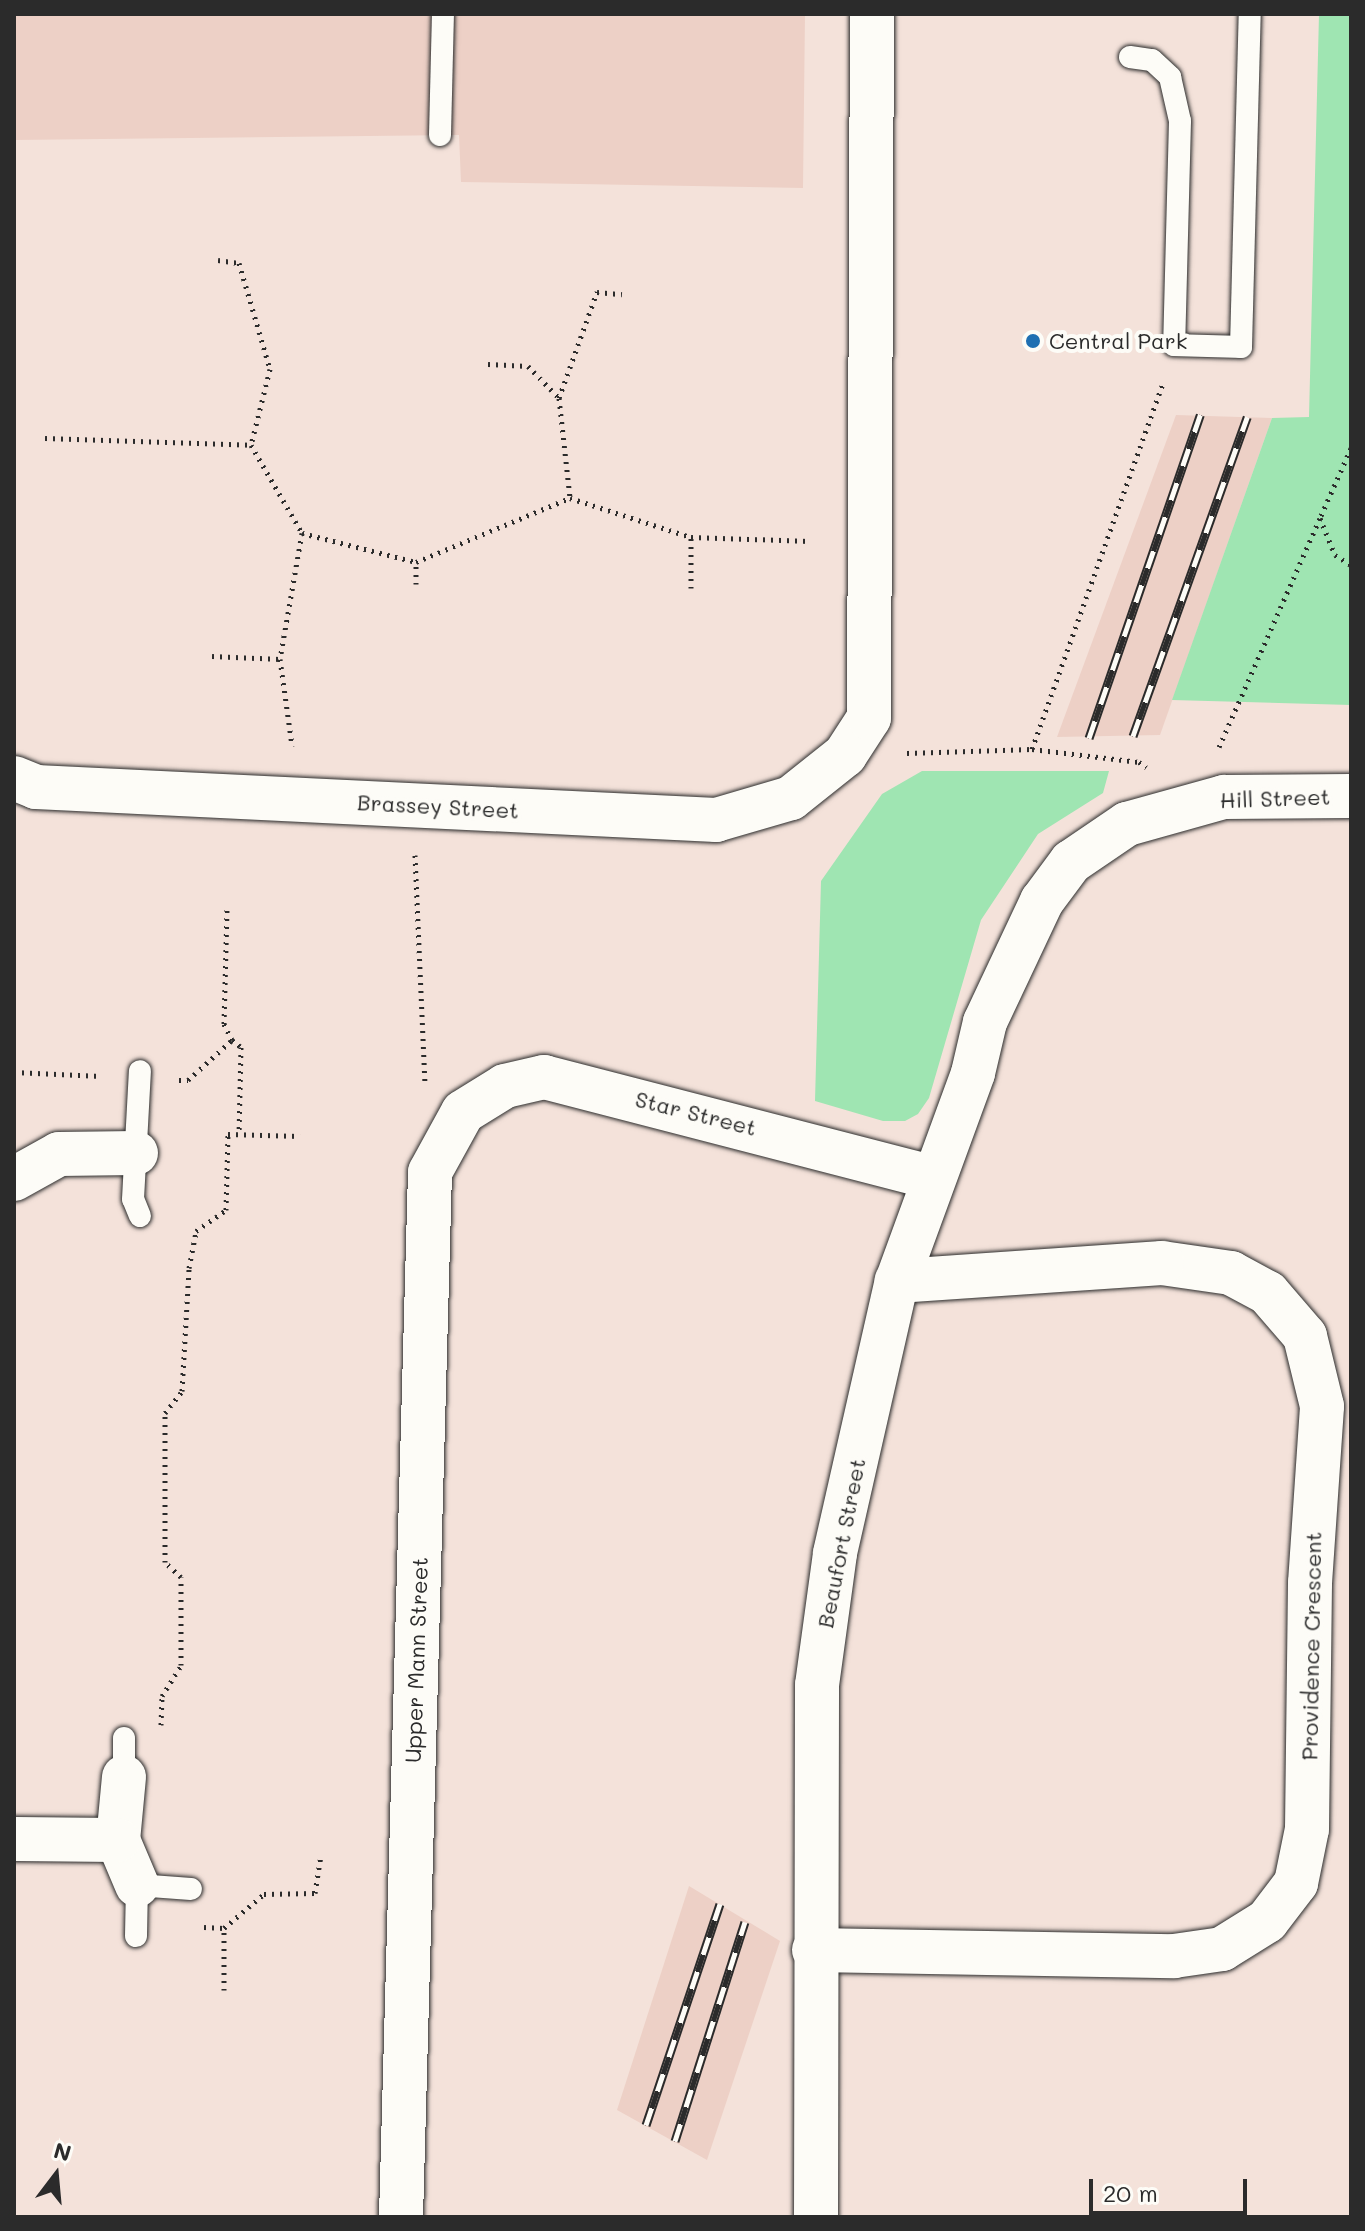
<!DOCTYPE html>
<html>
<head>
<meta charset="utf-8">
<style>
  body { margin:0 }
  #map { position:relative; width:1365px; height:2231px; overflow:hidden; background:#f4e2da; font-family:Mali,sans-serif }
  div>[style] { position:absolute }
  .built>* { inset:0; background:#edd0c6 }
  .green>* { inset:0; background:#9fe5b2 }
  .path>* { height:5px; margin-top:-2.5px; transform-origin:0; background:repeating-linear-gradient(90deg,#2b2b2b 0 2px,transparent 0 8px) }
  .roads { filter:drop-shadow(0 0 2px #2b2b2b) drop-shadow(0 0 2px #2b2b2b) }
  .lane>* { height:22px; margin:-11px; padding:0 11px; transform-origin:11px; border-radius:11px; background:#fdfcf7 }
  .street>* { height:44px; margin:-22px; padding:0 22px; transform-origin:22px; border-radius:22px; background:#fdfcf7 }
  .rail>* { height:9px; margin-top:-4.5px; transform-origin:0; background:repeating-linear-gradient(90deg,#fdfcf7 0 18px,#2b2b2b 0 36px); box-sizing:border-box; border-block:2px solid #2b2b2b }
  .dots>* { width:22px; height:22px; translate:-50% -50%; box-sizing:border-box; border:4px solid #fdfcf7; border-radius:50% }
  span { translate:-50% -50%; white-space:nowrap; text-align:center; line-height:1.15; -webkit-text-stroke:8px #fdfcf7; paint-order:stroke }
  .poi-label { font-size:22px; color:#2b2b2b }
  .left { translate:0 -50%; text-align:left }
  .street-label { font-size:22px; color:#2b2b2b }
  .frame { position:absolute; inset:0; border:16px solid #2b2b2b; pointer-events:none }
  .north { position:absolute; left:16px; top:2135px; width:80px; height:80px; -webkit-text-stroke:6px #fdfcf7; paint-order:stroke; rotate:16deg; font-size:22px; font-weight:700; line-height:32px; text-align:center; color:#2b2b2b }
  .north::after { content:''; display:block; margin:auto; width:28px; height:36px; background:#2b2b2b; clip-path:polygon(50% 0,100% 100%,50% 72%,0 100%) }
  .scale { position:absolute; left:1089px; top:2179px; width:158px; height:36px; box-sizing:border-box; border:4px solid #2b2b2b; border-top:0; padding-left:10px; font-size:24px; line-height:28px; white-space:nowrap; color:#2b2b2b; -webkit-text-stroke:6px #fdfcf7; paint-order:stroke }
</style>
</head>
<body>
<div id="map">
  <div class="built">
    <div style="clip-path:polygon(14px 14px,805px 14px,803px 188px,461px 182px,459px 135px,14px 140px)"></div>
    <div style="clip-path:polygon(1176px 415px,1272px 418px,1160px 735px,1057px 737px)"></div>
    <div style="clip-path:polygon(689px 1886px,780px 1941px,707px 2160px,617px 2110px)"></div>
  </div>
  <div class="green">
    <div style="clip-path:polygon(1319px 14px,1351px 14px,1351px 705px,1172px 700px,1272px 418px,1309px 417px)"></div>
    <div style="clip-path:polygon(922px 771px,1109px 771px,1103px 793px,1038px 834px,981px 920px,929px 1098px,918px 1114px,905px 1121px,883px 1121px,815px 1101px,821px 881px,882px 794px)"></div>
  </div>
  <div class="path">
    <div style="left:218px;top:260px;width:21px;rotate:8deg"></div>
    <div style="left:239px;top:263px;width:110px;rotate:73.7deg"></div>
    <div style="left:270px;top:369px;width:78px;rotate:104deg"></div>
    <div style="left:488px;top:364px;width:40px;rotate:2.9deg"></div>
    <div style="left:528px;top:366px;width:45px;rotate:45.9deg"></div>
    <div style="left:559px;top:398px;width:101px;rotate:83.7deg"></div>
    <div style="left:559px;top:398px;width:113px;rotate:-70.3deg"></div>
    <div style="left:597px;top:292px;width:25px;rotate:5deg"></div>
    <div style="left:45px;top:438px;width:206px;rotate:1.9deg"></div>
    <div style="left:251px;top:445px;width:102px;rotate:59.9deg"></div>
    <div style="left:302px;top:533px;width:128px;rotate:99.9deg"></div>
    <div style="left:280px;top:659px;width:88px;rotate:82.1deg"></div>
    <div style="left:1351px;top:448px;width:77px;rotate:113.9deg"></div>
    <div style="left:1320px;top:518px;width:40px;rotate:68deg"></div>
    <div style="left:1335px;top:555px;width:19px;rotate:32deg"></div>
    <div style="left:302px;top:533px;width:118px;rotate:14.3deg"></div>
    <div style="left:416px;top:562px;width:167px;rotate:-22.6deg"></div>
    <div style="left:570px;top:498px;width:127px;rotate:17.9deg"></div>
    <div style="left:691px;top:537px;width:118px;rotate:1.9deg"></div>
    <div style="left:416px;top:584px;width:22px;rotate:-90deg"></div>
    <div style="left:691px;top:588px;width:51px;rotate:-90deg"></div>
    <div style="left:212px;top:656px;width:68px;rotate:2.5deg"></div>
    <div style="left:1219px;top:747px;width:250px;rotate:-66.2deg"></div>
    <div style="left:1032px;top:749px;width:391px;rotate:-70.3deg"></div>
    <div style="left:907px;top:753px;width:125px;rotate:-1.8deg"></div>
    <div style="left:1032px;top:749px;width:108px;rotate:6.9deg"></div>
    <div style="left:1139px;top:762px;width:9px;rotate:36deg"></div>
    <div style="left:415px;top:855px;width:226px;rotate:87.5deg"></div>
    <div style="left:232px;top:1040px;width:11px;rotate:38deg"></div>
    <div style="left:241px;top:1047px;width:87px;rotate:91.3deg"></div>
    <div style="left:14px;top:1072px;width:87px;rotate:2.6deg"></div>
    <div style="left:179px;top:1080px;width:9px"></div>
    <div style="left:188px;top:1080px;width:59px;rotate:-42.3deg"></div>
    <div style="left:232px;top:1040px;width:18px;rotate:-117deg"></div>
    <div style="left:224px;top:1024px;width:117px;rotate:-88.5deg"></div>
    <div style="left:161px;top:1725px;width:29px;rotate:-88deg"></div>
    <div style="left:162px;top:1696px;width:36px;rotate:-58deg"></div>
    <div style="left:181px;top:1665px;width:88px;rotate:-90deg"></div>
    <div style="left:181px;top:1577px;width:22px;rotate:-137deg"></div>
    <div style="left:165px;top:1562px;width:149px;rotate:-90deg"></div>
    <div style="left:165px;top:1413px;width:28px;rotate:-52deg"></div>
    <div style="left:182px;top:1391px;width:123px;rotate:-86.7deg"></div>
    <div style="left:189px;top:1268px;width:38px;rotate:-79deg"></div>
    <div style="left:196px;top:1231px;width:37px;rotate:-35deg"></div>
    <div style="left:226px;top:1210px;width:76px;rotate:-88.5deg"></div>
    <div style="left:228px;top:1134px;width:72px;rotate:1.6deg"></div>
    <div style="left:204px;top:1927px;width:20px;rotate:3deg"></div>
    <div style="left:224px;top:1928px;width:52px;rotate:-40.4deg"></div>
    <div style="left:264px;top:1894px;width:51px;rotate:-1.1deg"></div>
    <div style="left:315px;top:1893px;width:37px;rotate:-81deg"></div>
    <div style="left:224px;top:1990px;width:62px;rotate:-90deg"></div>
  </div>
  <div class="roads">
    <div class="lane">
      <div style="left:1130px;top:57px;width:22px;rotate:8deg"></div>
      <div style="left:1152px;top:60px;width:25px;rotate:43deg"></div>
      <div style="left:1170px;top:77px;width:45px;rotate:77.2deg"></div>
      <div style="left:1180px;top:121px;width:224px;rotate:91.5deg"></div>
      <div style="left:1174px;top:345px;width:67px;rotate:1.7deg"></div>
      <div style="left:1241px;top:347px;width:333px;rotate:-88.5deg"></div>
      <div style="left:440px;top:135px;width:121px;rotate:-88.6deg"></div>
      <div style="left:140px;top:1216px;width:18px;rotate:-112deg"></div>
      <div style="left:133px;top:1199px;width:128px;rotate:-86.9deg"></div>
      <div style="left:124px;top:1777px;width:39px;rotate:-90deg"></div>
      <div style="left:136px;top:1936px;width:51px;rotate:-88.9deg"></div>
      <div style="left:137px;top:1885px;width:54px;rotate:4.2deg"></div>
    </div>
    <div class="street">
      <div style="left:14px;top:778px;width:24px;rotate:22deg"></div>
      <div style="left:36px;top:787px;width:681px;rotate:2.78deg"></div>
      <div style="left:716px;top:820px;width:78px;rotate:-16.3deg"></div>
      <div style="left:791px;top:798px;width:69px;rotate:-38.5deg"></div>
      <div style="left:845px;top:755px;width:44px;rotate:-57deg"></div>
      <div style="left:869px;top:718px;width:704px;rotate:-89.76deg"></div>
      <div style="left:14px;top:1179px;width:51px;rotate:-29.1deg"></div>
      <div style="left:59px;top:1154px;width:77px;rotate:-0.7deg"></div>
      <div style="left:124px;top:1777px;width:63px;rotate:95.4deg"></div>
      <div style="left:118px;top:1840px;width:49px;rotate:67.1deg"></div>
      <div style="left:14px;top:1839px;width:104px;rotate:0.6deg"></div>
      <div style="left:814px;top:1950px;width:360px;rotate:1deg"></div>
      <div style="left:1174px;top:1956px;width:49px;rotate:-8.3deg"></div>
      <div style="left:1222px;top:1949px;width:53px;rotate:-31.9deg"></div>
      <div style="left:1267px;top:1921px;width:48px;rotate:-52.7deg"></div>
      <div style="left:1296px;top:1883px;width:55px;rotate:-78.5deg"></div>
      <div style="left:1307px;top:1829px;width:246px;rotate:-89.3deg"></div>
      <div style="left:1310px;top:1583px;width:177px;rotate:-86.1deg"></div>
      <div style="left:1322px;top:1406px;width:72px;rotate:-103.7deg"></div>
      <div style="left:1305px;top:1336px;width:57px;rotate:-130.7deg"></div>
      <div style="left:1268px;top:1293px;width:42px;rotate:-151.6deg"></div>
      <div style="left:1231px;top:1273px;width:70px;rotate:-171.8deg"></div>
      <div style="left:1162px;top:1263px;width:266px;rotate:176.1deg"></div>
      <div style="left:401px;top:2217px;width:1045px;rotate:-88.41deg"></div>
      <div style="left:430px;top:1172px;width:68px;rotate:-61.2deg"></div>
      <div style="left:463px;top:1112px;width:49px;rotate:-31.8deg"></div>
      <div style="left:505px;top:1086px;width:40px;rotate:-13deg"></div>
      <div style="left:544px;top:1077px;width:401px;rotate:14.5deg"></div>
      <div style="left:816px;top:2217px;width:532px;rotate:-89.89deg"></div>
      <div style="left:817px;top:1685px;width:133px;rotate:-82.2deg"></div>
      <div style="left:835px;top:1553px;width:279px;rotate:-77.2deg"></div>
      <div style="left:897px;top:1281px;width:221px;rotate:-69.9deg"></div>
      <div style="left:973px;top:1073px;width:52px;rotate:-76.8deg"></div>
      <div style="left:985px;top:1022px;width:134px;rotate:-64.8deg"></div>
      <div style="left:1042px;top:901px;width:49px;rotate:-53.4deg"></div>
      <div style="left:1071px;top:862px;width:68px;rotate:-34.2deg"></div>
      <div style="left:1127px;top:824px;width:101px;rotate:-15.6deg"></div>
      <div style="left:1224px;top:797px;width:127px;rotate:-0.5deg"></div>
    </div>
  </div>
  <div class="rail">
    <div style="left:1133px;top:736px;width:339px;rotate:-70.3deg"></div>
    <div style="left:1089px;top:738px;width:342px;rotate:-71deg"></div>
    <div style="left:646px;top:2125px;width:233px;rotate:-71.5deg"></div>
    <div style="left:675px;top:2141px;width:230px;rotate:-72.3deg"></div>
  </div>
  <div class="dots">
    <div style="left:1033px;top:341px;background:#1f6fb2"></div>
  </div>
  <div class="poi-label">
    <span class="left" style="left:1049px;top:341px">Central Park</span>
  </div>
  <div class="street-label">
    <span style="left:1275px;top:798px;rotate:-2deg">Hill Street</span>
    <span style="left:438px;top:806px;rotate:3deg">Brassey Street</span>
    <span style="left:696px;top:1113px;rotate:14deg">Star Street</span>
    <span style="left:841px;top:1543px;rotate:-79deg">Beaufort Street</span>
    <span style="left:1311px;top:1646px;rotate:-89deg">Providence Crescent</span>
    <span style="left:416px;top:1660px;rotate:-88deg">Upper Mann Street</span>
  </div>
  <div class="frame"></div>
  <div class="north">N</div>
  <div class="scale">20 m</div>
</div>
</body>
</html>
